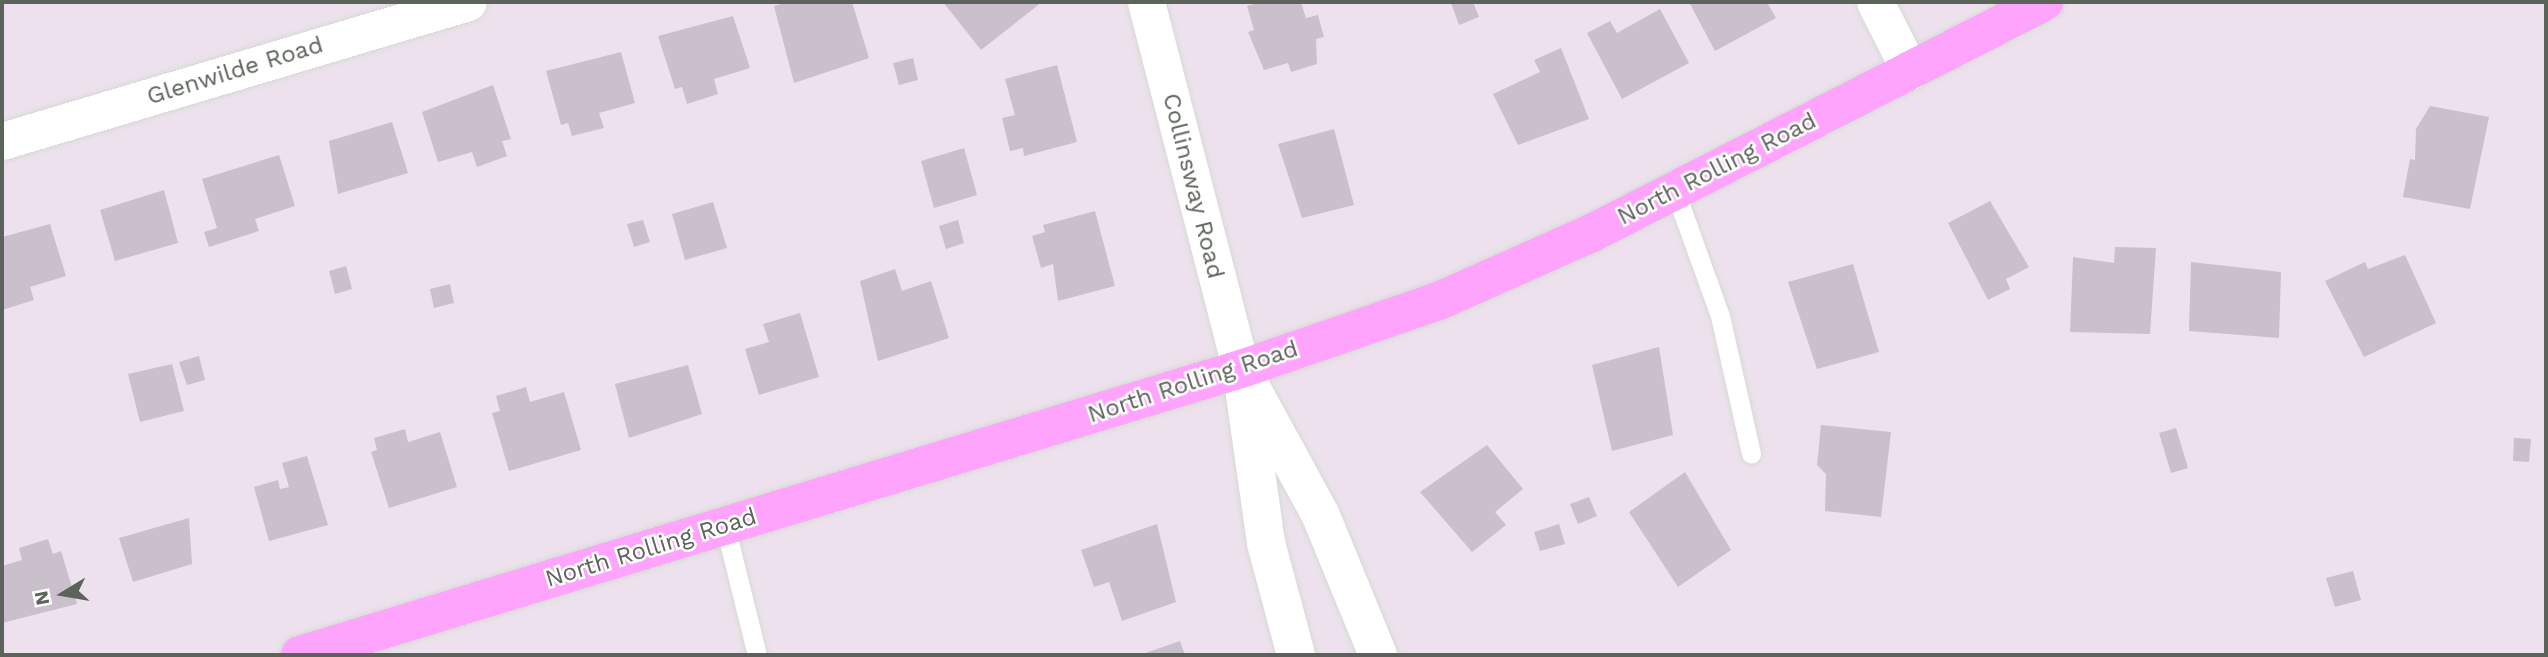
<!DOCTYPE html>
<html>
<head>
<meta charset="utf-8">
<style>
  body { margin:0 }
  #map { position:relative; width:2548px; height:657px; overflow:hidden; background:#ede1ed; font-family:"Work Sans",sans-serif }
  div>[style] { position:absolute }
  .building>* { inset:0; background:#c9c0cb }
  .roads { filter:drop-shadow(0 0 2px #d5dbd4) drop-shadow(0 0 2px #d5dbd4) }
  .service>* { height:19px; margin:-9.5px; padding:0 9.5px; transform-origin:9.5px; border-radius:9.5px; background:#fff }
  .minor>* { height:37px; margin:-18.5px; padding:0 18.5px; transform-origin:18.5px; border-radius:18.5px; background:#fff }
  .tertiary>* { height:38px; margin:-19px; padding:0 19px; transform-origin:19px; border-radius:19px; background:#fff }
  .primary>* { height:38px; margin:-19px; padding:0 19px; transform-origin:19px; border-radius:19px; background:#ffa4fd }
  span { translate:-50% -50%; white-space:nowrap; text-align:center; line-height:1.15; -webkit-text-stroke:5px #fff; paint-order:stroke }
  .street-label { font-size:24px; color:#5c635a }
  .frame { position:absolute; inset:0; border:4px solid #5c635a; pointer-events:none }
  .north { position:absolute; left:28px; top:559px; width:70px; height:70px; -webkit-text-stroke:5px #fff; paint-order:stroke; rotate:259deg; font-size:19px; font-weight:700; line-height:28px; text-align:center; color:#5c635a }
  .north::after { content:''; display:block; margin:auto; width:24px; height:32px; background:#5c635a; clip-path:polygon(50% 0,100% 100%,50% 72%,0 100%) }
</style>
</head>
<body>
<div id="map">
  <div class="building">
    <div style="clip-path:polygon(788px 2px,852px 2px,869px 58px,794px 83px,774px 6px)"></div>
    <div style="clip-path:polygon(943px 2px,1042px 2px,981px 50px)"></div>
    <div style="clip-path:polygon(1262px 2px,1301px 2px,1306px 18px,1318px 15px,1324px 37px,1316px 39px,1317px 64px,1291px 72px,1288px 63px,1264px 70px,1248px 32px,1254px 30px,1247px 6px)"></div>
    <div style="clip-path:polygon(1473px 2px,1479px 17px,1459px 25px,1451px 3px)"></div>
    <div style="clip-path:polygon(1689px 2px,1767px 2px,1776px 18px,1715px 51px)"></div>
    <div style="clip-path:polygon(1660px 9px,1689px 63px,1622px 99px,1587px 33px,1610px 21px,1617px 33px)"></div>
    <div style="clip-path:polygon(733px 16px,750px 68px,714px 79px,718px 94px,687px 104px,682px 87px,675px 89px,658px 36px)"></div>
    <div style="clip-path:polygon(1561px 48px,1589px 119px,1518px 145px,1493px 94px,1540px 72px,1534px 60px)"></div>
    <div style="clip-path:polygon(621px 52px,635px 103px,599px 113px,604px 128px,572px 136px,568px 123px,561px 125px,546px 71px)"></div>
    <div style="clip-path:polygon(913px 58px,918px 80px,899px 85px,893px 63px)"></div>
    <div style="clip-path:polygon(1057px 65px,1077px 142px,1024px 156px,1023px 148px,1010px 151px,1002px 118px,1015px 115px,1005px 79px)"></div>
    <div style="clip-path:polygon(493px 85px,511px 139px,502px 141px,507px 156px,477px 167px,472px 152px,438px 162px,422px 112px)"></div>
    <div style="clip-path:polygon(2430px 106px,2489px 117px,2470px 209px,2403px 197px,2410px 159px,2415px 160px,2416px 129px)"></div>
    <div style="clip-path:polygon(392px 122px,408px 173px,338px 194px,329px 141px)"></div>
    <div style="clip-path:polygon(1334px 129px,1354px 205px,1302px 218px,1278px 144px)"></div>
    <div style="clip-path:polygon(964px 148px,977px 195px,934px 208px,921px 161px)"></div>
    <div style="clip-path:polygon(279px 155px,295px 206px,255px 219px,259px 231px,209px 247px,204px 232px,217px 228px,202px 179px)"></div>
    <div style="clip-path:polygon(164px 190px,178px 243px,115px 261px,100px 210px)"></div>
    <div style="clip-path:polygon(1990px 201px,2029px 267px,2006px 279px,2010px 289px,1988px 300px,1948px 223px)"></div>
    <div style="clip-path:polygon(713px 202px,727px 248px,685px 260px,672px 214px)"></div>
    <div style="clip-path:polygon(1095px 211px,1115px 286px,1058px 301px,1053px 264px,1041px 268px,1032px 236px,1045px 232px,1043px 225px)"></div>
    <div style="clip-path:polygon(643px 220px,650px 242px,634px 247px,627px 224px)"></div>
    <div style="clip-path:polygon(958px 220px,964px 243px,946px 249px,939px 226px)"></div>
    <div style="clip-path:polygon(50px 224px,66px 276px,30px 287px,34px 300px,2px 310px,2px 237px)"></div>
    <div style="clip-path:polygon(2115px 247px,2156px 248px,2150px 334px,2070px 332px,2073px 257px,2114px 263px)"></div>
    <div style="clip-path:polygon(2405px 255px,2436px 323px,2364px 357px,2325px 281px,2365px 262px,2368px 269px)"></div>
    <div style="clip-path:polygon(2191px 262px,2281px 272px,2279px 338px,2189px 331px)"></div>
    <div style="clip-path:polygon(1853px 264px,1879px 352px,1817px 369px,1788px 282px)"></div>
    <div style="clip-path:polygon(346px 266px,352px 289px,335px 294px,329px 271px)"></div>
    <div style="clip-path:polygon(895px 269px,902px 291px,931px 281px,949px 338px,878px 361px,860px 281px)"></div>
    <div style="clip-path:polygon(450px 284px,454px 303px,434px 308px,430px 289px)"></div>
    <div style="clip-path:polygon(800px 313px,819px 377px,759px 395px,745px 349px,769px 342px,763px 324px)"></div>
    <div style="clip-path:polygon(1659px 347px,1673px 435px,1612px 451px,1592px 365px)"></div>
    <div style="clip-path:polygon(199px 356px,205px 380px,187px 385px,179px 362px)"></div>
    <div style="clip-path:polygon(172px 364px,184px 411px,140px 422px,128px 374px)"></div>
    <div style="clip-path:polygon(688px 365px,702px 414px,629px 438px,615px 384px)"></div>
    <div style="clip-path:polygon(526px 387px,530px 402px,564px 392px,581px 450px,509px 471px,492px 413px,500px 411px,496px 396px)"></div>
    <div style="clip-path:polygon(1821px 425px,1891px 432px,1881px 517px,1825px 511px,1826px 474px,1817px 465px)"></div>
    <div style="clip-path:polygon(2176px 428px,2188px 468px,2171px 473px,2159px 433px)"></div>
    <div style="clip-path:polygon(405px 429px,408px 442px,440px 432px,457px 487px,389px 508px,371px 452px,377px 450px,374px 438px)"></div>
    <div style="clip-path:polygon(2514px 438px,2531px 439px,2529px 462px,2513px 461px)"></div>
    <div style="clip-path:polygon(1487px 445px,1523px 489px,1495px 512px,1506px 525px,1472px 552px,1420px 492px)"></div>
    <div style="clip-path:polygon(307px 456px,328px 525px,269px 541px,254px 487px,278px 480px,280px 489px,289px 487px,282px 463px)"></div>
    <div style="clip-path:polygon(1685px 472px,1731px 550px,1678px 587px,1629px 512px)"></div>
    <div style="clip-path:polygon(1589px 497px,1597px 516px,1578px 524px,1570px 504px)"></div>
    <div style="clip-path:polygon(189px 518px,192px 564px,133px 582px,119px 538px)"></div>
    <div style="clip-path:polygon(1157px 524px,1176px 602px,1122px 621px,1109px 582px,1094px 587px,1081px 550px)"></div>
    <div style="clip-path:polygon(1559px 524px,1565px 544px,1540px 551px,1534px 532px)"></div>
    <div style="clip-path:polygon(48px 539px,53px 554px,61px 551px,77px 604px,2px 623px,2px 566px,22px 560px,19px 548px)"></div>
    <div style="clip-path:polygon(2353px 571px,2361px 600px,2335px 607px,2326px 578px)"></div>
    <div style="clip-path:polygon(1180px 641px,1185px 655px,1140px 655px)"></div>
  </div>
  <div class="roads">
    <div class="service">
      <div style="left:1675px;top:191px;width:133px;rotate:70.2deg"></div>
      <div style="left:1720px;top:316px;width:141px;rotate:77.3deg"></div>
      <div style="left:725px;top:526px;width:133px;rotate:76.1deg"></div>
    </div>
    <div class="minor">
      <div style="left:1146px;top:2px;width:379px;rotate:75.5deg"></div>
      <div style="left:1875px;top:2px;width:77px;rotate:63.1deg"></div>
      <div style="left:2px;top:141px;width:486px;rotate:-16.6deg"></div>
    </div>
    <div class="tertiary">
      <div style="left:1241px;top:369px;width:167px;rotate:61.4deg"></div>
      <div style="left:1321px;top:516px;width:150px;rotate:67.7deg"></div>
      <div style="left:1245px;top:395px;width:149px;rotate:81.9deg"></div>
      <div style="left:1266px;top:543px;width:116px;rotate:75deg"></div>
    </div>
    <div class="primary">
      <div style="left:300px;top:655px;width:984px;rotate:-16.91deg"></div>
      <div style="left:1241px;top:369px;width:209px;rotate:-19deg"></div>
      <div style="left:1439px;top:301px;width:167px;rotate:-24deg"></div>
      <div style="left:1592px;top:233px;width:508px;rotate:-27.07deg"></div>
    </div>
  </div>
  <div class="street-label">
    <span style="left:235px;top:71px;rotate:-17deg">Glenwilde Road</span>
    <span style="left:1717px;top:169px;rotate:-27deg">North Rolling Road</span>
    <span style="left:1193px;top:186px;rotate:76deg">Collinsway Road</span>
    <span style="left:1193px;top:382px;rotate:-18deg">North Rolling Road</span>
    <span style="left:651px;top:548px;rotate:-17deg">North Rolling Road</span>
  </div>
  <div class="frame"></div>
  <div class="north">N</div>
</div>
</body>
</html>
